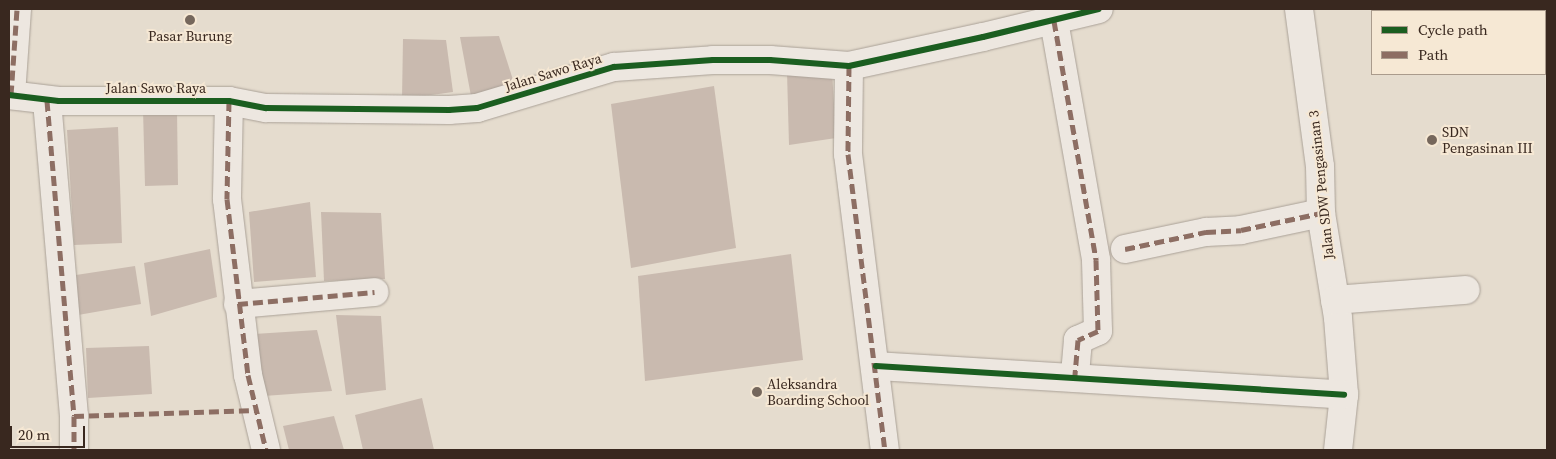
<!DOCTYPE html>
<html>
<head>
<meta charset="utf-8">
<style>
  body { margin:0 }
  #map { position:relative; width:1556px; height:459px; overflow:hidden; background:#e5dcce; font-family:"Source Serif 4",serif }
  div>[style] { position:absolute }
  .building>* { inset:0; background:#c9baaf }
  .roads { filter:drop-shadow(0 0 1px #aaa197) drop-shadow(0 0 1px #aaa197) }
  .minor>* { height:28px; margin:-14px; padding:0 14px; transform-origin:14px; border-radius:14px; background:#ede7e0 }
  .quiet>* { height:5px; margin-top:-2.5px; transform-origin:0; background:repeating-linear-gradient(90deg,#8d6e63 0 10px,transparent 0 15px) }
  .cycleway>* { height:6px; margin:-3px; padding:0 3px; transform-origin:3px; border-radius:3px; background:#1b5e20 }
  .dots>* { width:14px; height:14px; translate:-50% -50%; box-sizing:border-box; border:2px solid #f6e8d4; border-radius:50% }
  span { translate:-50% -50%; white-space:nowrap; text-align:center; line-height:1.15; -webkit-text-stroke:4px #f6e8d4; paint-order:stroke }
  .poi-label { font-size:14px; color:#39281f }
  .left { translate:0 -50%; text-align:left }
  .street-label { font-size:14px; color:#39281f }
  .frame { position:absolute; inset:0; border:10px solid #39281f; pointer-events:none }
  .legend { position:absolute; left:1371px; top:10px; width:175px; height:65px; box-sizing:border-box; background:#f6e8d4; border:1px solid #aa9b8c; margin:0; padding:6px 9px; list-style:none; font-size:15px; color:#39281f }
  .legend li { display:flex; align-items:center; gap:10px; height:25px }
  .legend b { width:25px; border:1px solid #aa9b8c }
  .scale { position:absolute; left:10px; top:426px; width:75px; height:22px; box-sizing:border-box; border:2px solid #39281f; border-top:0; padding-left:6px; font-size:15px; line-height:18px; white-space:nowrap; color:#39281f; -webkit-text-stroke:4px #f6e8d4; paint-order:stroke }
</style>
</head>
<body>
<div id="map">
  <div class="building">
    <div style="clip-path:polygon(499px 36px,514px 83px,471px 96px,460px 37px)"></div>
    <div style="clip-path:polygon(403px 39px,446px 40px,453px 92px,402px 99px)"></div>
    <div style="clip-path:polygon(832px 71px,836px 138px,789px 145px,787px 72px)"></div>
    <div style="clip-path:polygon(714px 86px,736px 248px,631px 268px,611px 104px)"></div>
    <div style="clip-path:polygon(143px 109px,177px 111px,178px 185px,145px 186px)"></div>
    <div style="clip-path:polygon(118px 127px,122px 243px,74px 245px,67px 130px)"></div>
    <div style="clip-path:polygon(310px 202px,316px 277px,254px 282px,249px 212px)"></div>
    <div style="clip-path:polygon(321px 212px,381px 213px,385px 279px,324px 281px)"></div>
    <div style="clip-path:polygon(210px 249px,217px 297px,151px 316px,144px 263px)"></div>
    <div style="clip-path:polygon(791px 254px,803px 360px,645px 381px,638px 276px)"></div>
    <div style="clip-path:polygon(135px 266px,141px 304px,78px 315px,76px 275px)"></div>
    <div style="clip-path:polygon(336px 315px,381px 316px,386px 390px,346px 395px)"></div>
    <div style="clip-path:polygon(317px 330px,332px 391px,264px 396px,252px 334px)"></div>
    <div style="clip-path:polygon(149px 346px,152px 394px,88px 398px,86px 348px)"></div>
    <div style="clip-path:polygon(422px 398px,434px 450px,363px 450px,355px 415px)"></div>
    <div style="clip-path:polygon(334px 416px,344px 450px,289px 450px,283px 426px)"></div>
  </div>
  <div class="roads">
    <div class="minor">
      <div style="left:1299px;top:9px;width:158px;rotate:82.4deg"></div>
      <div style="left:1320px;top:166px;width:47px;rotate:88.8deg"></div>
      <div style="left:1321px;top:213px;width:106px;rotate:80.8deg"></div>
      <div style="left:1338px;top:318px;width:77px;rotate:85.5deg"></div>
      <div style="left:1344px;top:395px;width:55px;rotate:96.2deg"></div>
      <div style="left:1054px;top:21px;width:243px;rotate:80deg"></div>
      <div style="left:1096px;top:260px;width:71px;rotate:88.4deg"></div>
      <div style="left:1098px;top:331px;width:22px;rotate:156deg"></div>
      <div style="left:1078px;top:340px;width:38px;rotate:95deg"></div>
      <div style="left:849px;top:66px;width:88px;rotate:90.7deg"></div>
      <div style="left:848px;top:154px;width:298px;rotate:82.9deg"></div>
      <div style="left:9px;top:95px;width:50px;rotate:6.8deg"></div>
      <div style="left:59px;top:101px;width:170px"></div>
      <div style="left:229px;top:101px;width:38px;rotate:11deg"></div>
      <div style="left:266px;top:108px;width:183px;rotate:0.6deg"></div>
      <div style="left:449px;top:110px;width:28px;rotate:-4deg"></div>
      <div style="left:477px;top:108px;width:143px;rotate:-16.7deg"></div>
      <div style="left:614px;top:67px;width:99px;rotate:-4deg"></div>
      <div style="left:713px;top:60px;width:57px"></div>
      <div style="left:770px;top:60px;width:79px;rotate:4.3deg"></div>
      <div style="left:849px;top:66px;width:137px;rotate:-12.2deg"></div>
      <div style="left:983px;top:37px;width:119px;rotate:-13.6deg"></div>
      <div style="left:11px;top:95px;width:86px;rotate:-86deg"></div>
      <div style="left:47px;top:101px;width:316px;rotate:85.1deg"></div>
      <div style="left:74px;top:416px;width:34px;rotate:90deg"></div>
      <div style="left:229px;top:101px;width:98px;rotate:91.2deg"></div>
      <div style="left:227px;top:199px;width:177px;rotate:83.2deg"></div>
      <div style="left:248px;top:375px;width:77px;rotate:76.5deg"></div>
      <div style="left:1125px;top:249px;width:83px;rotate:-11.9deg"></div>
      <div style="left:1206px;top:232px;width:35px;rotate:-3deg"></div>
      <div style="left:1241px;top:230px;width:82px;rotate:-12deg"></div>
      <div style="left:1335px;top:300px;width:131px;rotate:-4.4deg"></div>
      <div style="left:238px;top:304px;width:137px;rotate:-5deg"></div>
      <div style="left:876px;top:366px;width:469px;rotate:3.5deg"></div>
    </div>
  </div>
  <div class="quiet">
    <div style="left:1054px;top:21px;width:243px;rotate:80deg"></div>
    <div style="left:1096px;top:260px;width:71px;rotate:88.4deg"></div>
    <div style="left:1098px;top:331px;width:22px;rotate:156deg"></div>
    <div style="left:1078px;top:340px;width:38px;rotate:95deg"></div>
    <div style="left:849px;top:66px;width:88px;rotate:90.7deg"></div>
    <div style="left:848px;top:154px;width:298px;rotate:82.9deg"></div>
    <div style="left:11px;top:95px;width:86px;rotate:-86deg"></div>
    <div style="left:47px;top:101px;width:316px;rotate:85.1deg"></div>
    <div style="left:74px;top:416px;width:34px;rotate:90deg"></div>
    <div style="left:229px;top:101px;width:98px;rotate:91.2deg"></div>
    <div style="left:227px;top:199px;width:177px;rotate:83.2deg"></div>
    <div style="left:248px;top:375px;width:77px;rotate:76.5deg"></div>
    <div style="left:1125px;top:249px;width:83px;rotate:-11.9deg"></div>
    <div style="left:1206px;top:232px;width:35px;rotate:-3deg"></div>
    <div style="left:1241px;top:230px;width:82px;rotate:-12deg"></div>
    <div style="left:238px;top:304px;width:137px;rotate:-5deg"></div>
    <div style="left:74px;top:416px;width:183px;rotate:-1.9deg"></div>
  </div>
  <div class="cycleway">
    <div style="left:9px;top:95px;width:50px;rotate:6.8deg"></div>
    <div style="left:59px;top:101px;width:170px"></div>
    <div style="left:229px;top:101px;width:38px;rotate:11deg"></div>
    <div style="left:266px;top:108px;width:183px;rotate:0.6deg"></div>
    <div style="left:449px;top:110px;width:28px;rotate:-4deg"></div>
    <div style="left:477px;top:108px;width:143px;rotate:-16.7deg"></div>
    <div style="left:614px;top:67px;width:99px;rotate:-4deg"></div>
    <div style="left:713px;top:60px;width:57px"></div>
    <div style="left:770px;top:60px;width:79px;rotate:4.3deg"></div>
    <div style="left:849px;top:66px;width:137px;rotate:-12.2deg"></div>
    <div style="left:983px;top:37px;width:119px;rotate:-13.6deg"></div>
    <div style="left:876px;top:366px;width:469px;rotate:3.5deg"></div>
  </div>
  <div class="dots">
    <div style="left:190px;top:20px;background:#75675c"></div>
    <div style="left:1432px;top:140px;background:#75675c"></div>
    <div style="left:757px;top:392px;background:#75675c"></div>
  </div>
  <div class="poi-label">
    <span style="left:190px;top:36px">Pasar Burung</span>
    <span class="left" style="left:1442px;top:140px">SDN<br>Pengasinan III</span>
    <span class="left" style="left:767px;top:392px">Aleksandra<br>Boarding School</span>
  </div>
  <div class="street-label">
    <span style="left:553px;top:72px;rotate:-17deg">Jalan Sawo Raya</span>
    <span style="left:156px;top:88px">Jalan Sawo Raya</span>
    <span style="left:1321px;top:185px;rotate:-96deg">Jalan SDW Pengasinan 3</span>
  </div>
  <div class="frame"></div>
  <ul class="legend">
  <li><b style="height:6px;background:#1b5e20"></b>Cycle path</li>
  <li><b style="height:6px;background:#8d6e63"></b>Path</li>
  </ul>
  <div class="scale">20 m</div>
</div>
</body>
</html>
